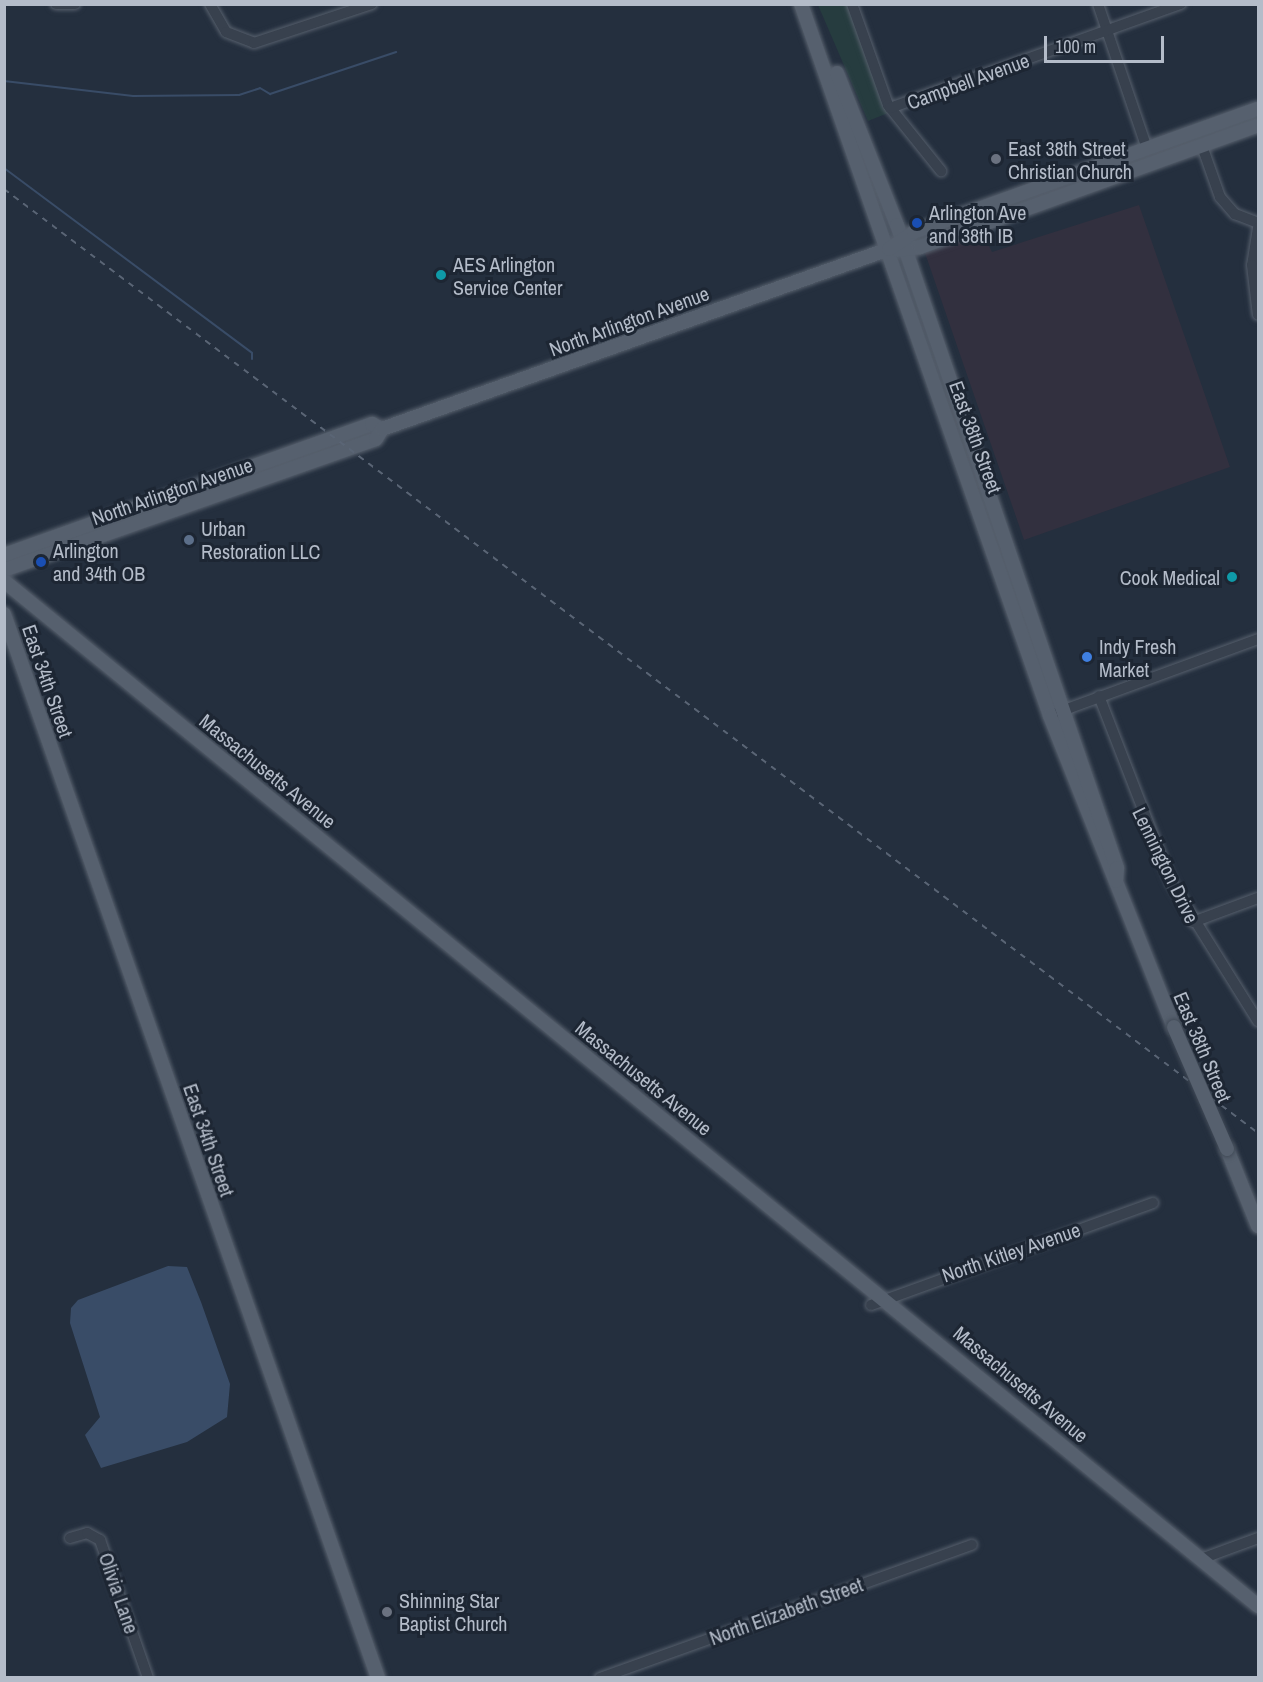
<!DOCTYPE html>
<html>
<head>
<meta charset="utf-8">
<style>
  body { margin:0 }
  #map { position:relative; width:1263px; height:1682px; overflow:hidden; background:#242f3e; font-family:"Archivo Narrow",sans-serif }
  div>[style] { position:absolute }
  .medical>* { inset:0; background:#32303f }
  .green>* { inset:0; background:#263c3f }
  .water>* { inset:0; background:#394c67 }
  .stream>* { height:2px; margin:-1px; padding:0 1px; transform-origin:1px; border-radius:1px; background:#394c67 }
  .roads { filter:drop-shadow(0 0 2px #565f6c) drop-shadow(0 0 2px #565f6c) }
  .minor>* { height:10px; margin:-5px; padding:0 5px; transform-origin:5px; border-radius:5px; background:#38414e }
  .major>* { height:14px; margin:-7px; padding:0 7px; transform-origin:7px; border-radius:7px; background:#56606e }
  .rail>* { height:2px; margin-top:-1px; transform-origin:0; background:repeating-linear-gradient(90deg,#5a6575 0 6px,transparent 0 12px) }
  .bridges { filter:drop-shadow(0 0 2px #414a57) drop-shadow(0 0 2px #414a57) }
  .major-bridge>* { height:14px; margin:-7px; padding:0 7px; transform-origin:7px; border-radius:7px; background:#56606e }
  .dots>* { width:16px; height:16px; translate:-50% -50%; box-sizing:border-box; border:3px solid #1d2633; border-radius:50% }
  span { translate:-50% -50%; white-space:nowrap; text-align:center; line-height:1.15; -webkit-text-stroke:6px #1d2633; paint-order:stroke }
  .street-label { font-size:20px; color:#b4bcc9 }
  .poi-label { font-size:20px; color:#b4bcc9 }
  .left { translate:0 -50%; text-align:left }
  .right { translate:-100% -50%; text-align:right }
  .frame { position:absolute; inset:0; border:6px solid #b4bcc9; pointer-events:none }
  .scale { position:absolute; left:1044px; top:36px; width:120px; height:27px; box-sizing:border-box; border:3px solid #b4bcc9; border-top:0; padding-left:8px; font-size:18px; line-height:21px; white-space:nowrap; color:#b4bcc9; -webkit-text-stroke:4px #1d2633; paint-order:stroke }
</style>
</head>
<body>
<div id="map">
  <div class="medical">
    <div style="clip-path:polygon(1139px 205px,1230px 467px,1024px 540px,925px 253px,982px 232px,992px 252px)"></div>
  </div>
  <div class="green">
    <div style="clip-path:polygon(818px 5px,848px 5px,888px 113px,868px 121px)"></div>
  </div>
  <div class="water">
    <div style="clip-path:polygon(168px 1266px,187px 1267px,201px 1302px,230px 1384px,227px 1417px,187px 1442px,101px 1468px,85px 1435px,100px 1417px,70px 1323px,71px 1308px,78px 1300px)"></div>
  </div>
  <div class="stream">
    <div style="left:4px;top:81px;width:130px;rotate:6.6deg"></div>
    <div style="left:133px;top:96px;width:106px;rotate:-0.5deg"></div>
    <div style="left:239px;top:95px;width:22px;rotate:-18deg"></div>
    <div style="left:260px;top:88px;width:12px;rotate:31deg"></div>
    <div style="left:270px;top:94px;width:133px;rotate:-18.4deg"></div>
    <div style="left:4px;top:168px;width:309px;rotate:36.7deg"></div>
    <div style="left:252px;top:353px;width:6px;rotate:90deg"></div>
  </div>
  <div class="roads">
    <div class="minor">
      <div style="left:56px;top:4px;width:19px"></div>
      <div style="left:210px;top:4px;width:32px;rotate:60deg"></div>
      <div style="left:226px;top:32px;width:30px;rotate:21deg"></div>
      <div style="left:254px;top:43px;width:124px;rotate:-18.3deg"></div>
      <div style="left:852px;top:4px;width:107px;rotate:70.4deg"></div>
      <div style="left:888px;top:105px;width:85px;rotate:51.2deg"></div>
      <div style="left:1098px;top:4px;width:153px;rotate:71.3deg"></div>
      <div style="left:890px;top:108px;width:309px;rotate:-19.7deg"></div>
      <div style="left:1202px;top:146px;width:54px;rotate:70.6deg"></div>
      <div style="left:1220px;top:197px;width:23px;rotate:49deg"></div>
      <div style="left:1235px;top:214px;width:25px;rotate:21deg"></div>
      <div style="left:1258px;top:228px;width:37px;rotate:99deg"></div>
      <div style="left:1252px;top:265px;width:50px;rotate:83.2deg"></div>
      <div style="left:1099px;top:696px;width:199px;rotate:68.8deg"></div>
      <div style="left:1171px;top:882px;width:164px;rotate:58deg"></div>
      <div style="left:1056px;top:713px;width:215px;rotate:-20.1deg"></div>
      <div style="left:1193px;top:922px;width:69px;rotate:-20.3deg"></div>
      <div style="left:871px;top:1305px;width:300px;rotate:-19.9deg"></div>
      <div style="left:70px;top:1538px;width:18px;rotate:-16deg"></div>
      <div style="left:87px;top:1533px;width:15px;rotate:28deg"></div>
      <div style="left:100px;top:1540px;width:146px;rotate:70.8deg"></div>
      <div style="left:1201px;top:1559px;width:61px;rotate:-20.2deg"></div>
      <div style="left:600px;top:1678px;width:395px;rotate:-19.7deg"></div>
    </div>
    <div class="major">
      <div style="left:801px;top:4px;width:754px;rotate:70.72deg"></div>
      <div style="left:1050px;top:716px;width:335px;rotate:68.3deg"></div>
      <div style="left:837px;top:73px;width:163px;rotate:68.5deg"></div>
      <div style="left:897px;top:225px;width:680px;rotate:71.11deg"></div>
      <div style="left:1117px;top:868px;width:13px;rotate:94deg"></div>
      <div style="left:897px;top:250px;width:23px;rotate:-7deg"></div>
      <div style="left:920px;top:247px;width:359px;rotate:-19.8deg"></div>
      <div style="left:4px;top:555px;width:391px;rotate:-19.6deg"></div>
      <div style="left:372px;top:424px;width:11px;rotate:27deg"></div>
      <div style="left:4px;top:570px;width:394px;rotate:-19.4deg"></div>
      <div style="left:376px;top:439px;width:12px;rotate:-59deg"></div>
      <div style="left:382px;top:429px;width:538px;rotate:-19.55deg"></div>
      <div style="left:889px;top:249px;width:30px;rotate:-34deg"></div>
      <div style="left:914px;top:232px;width:365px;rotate:-19.7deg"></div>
      <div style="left:4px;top:581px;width:1620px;rotate:39.26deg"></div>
      <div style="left:4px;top:614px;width:1128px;rotate:70.63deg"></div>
      <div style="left:1227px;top:1149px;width:83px;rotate:68.1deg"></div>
    </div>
  </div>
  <div class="rail">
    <div style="left:4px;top:189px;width:1570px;rotate:36.97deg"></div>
  </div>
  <div class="bridges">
    <div class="major-bridge">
      <div style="left:1174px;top:1027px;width:133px;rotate:66.5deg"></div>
    </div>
  </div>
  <div class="dots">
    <div style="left:996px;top:159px;background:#6b7280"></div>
    <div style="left:917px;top:223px;background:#1a4fb4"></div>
    <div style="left:441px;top:275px;background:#0f9aa8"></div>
    <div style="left:189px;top:540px;background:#5c6f8a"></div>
    <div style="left:41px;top:562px;background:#1a4fb4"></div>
    <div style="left:1232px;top:577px;background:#0f9aa8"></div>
    <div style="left:1087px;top:657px;background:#3f7fe0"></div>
    <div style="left:387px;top:1612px;background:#6b7280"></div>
  </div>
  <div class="street-label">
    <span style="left:968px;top:81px;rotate:-20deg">Campbell Avenue</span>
    <span style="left:629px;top:321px;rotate:-20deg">North Arlington Avenue</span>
    <span style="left:976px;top:437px;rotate:70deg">East 38th Street</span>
    <span style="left:172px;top:491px;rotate:-19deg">North Arlington Avenue</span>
    <span style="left:48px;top:681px;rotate:71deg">East 34th Street</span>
    <span style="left:268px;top:771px;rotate:39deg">Massachusetts Avenue</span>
    <span style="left:1166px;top:865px;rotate:64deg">Lennington Drive</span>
    <span style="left:1203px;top:1047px;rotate:67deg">East 38th Street</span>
    <span style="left:644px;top:1078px;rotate:39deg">Massachusetts Avenue</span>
    <span style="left:209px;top:1140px;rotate:71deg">East 34th Street</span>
    <span style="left:1011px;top:1252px;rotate:-19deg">North Kitley Avenue</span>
    <span style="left:1021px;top:1384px;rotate:40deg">Massachusetts Avenue</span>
    <span style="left:119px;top:1593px;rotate:71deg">Olivia Lane</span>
    <span style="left:786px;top:1611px;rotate:-20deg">North Elizabeth Street</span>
  </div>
  <div class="poi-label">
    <span class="left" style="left:1008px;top:160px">East 38th Street<br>Christian Church</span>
    <span class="left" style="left:929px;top:224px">Arlington Ave<br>and 38th IB</span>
    <span class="left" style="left:453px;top:276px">AES Arlington<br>Service Center</span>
    <span class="left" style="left:201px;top:540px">Urban<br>Restoration LLC</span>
    <span class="left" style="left:53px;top:562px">Arlington<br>and 34th OB</span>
    <span class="right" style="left:1220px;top:577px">Cook Medical</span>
    <span class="left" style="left:1099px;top:658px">Indy Fresh<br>Market</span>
    <span class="left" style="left:399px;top:1612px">Shinning Star<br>Baptist Church</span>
  </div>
  <div class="frame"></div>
  <div class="scale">100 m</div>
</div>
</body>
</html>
